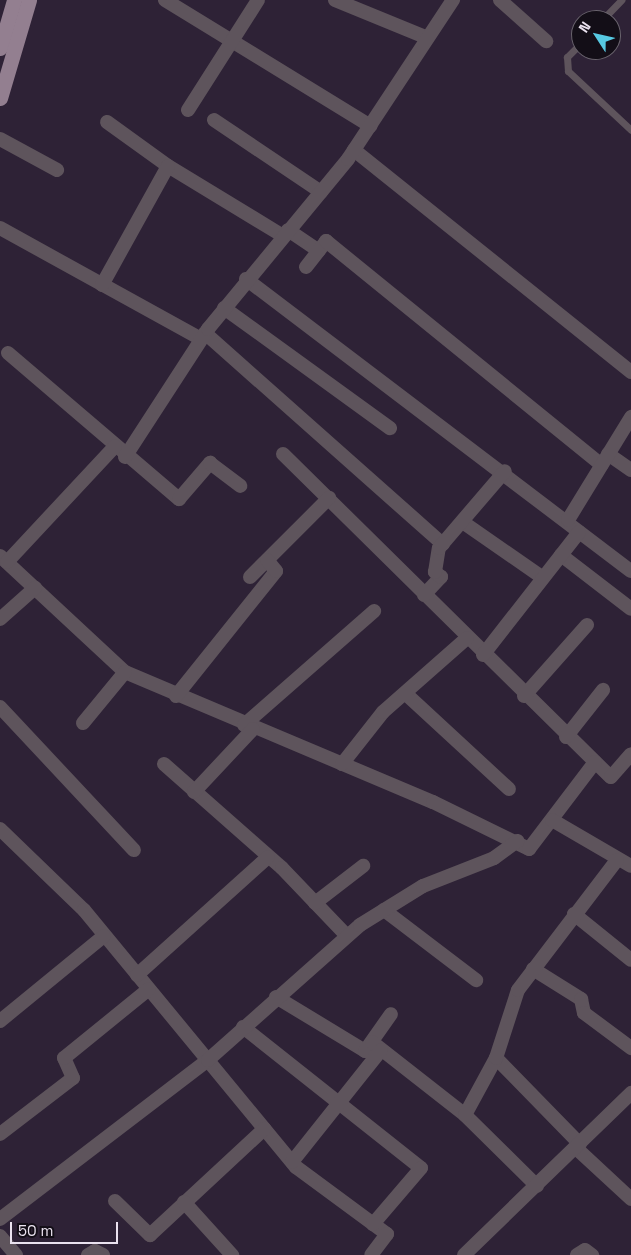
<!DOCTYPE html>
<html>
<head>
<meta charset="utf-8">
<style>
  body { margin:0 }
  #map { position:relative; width:631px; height:1255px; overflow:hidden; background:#2e2236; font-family:"Space Grotesk",sans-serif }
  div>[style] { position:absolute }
  .lane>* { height:7px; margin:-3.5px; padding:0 3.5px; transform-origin:3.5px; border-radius:3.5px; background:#5e545c }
  .street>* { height:14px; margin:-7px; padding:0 7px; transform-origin:7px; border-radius:7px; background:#5e545c }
  .primary>* { height:15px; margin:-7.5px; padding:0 7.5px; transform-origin:7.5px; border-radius:7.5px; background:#937f90 }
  span { translate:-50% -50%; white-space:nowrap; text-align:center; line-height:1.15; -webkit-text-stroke:5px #130e17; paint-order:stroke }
  .north { position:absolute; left:571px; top:10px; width:50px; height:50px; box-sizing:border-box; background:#130e17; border:1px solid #69636d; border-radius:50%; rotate:305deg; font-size:14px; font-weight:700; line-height:20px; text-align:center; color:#eae2ef }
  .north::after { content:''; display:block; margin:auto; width:18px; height:22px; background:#57c9e2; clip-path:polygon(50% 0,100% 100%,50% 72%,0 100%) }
  .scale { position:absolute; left:10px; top:1222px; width:108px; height:22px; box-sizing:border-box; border:2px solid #eae2ef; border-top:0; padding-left:6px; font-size:15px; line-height:18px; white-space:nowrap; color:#eae2ef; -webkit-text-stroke:4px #130e17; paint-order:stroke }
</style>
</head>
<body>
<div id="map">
  <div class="lane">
    <div style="left:602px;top:20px;width:28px;rotate:-46deg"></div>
    <div style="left:581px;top:43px;width:20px;rotate:135deg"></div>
    <div style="left:567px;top:57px;width:14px;rotate:86deg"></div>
    <div style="left:568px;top:71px;width:86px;rotate:43.1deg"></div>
  </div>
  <div class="street">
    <div style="left:165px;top:0;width:241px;rotate:31.5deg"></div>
    <div style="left:335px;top:0;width:97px;rotate:22.3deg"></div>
    <div style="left:500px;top:0;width:62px;rotate:41.7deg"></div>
    <div style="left:188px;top:110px;width:130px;rotate:-57.5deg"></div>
    <div style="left:214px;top:120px;width:129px;rotate:33.9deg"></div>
    <div style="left:107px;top:122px;width:75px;rotate:35.8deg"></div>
    <div style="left:168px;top:166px;width:135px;rotate:31.3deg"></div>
    <div style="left:0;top:139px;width:65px;rotate:28.5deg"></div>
    <div style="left:354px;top:150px;width:355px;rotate:38.7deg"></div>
    <div style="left:0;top:228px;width:230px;rotate:28.9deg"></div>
    <div style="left:288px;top:230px;width:37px;rotate:34deg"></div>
    <div style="left:306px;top:267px;width:33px;rotate:-52deg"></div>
    <div style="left:326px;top:241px;width:355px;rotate:39.1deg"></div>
    <div style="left:246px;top:279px;width:483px;rotate:37.2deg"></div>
    <div style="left:102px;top:285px;width:136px;rotate:-61deg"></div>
    <div style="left:224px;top:308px;width:205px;rotate:35.9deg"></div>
    <div style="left:205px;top:333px;width:318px;rotate:41.6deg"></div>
    <div style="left:8px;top:353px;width:225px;rotate:40.5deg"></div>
    <div style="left:179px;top:499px;width:48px;rotate:-49.3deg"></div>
    <div style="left:210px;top:463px;width:38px;rotate:37deg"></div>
    <div style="left:283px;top:454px;width:460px;rotate:44.6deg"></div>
    <div style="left:611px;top:777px;width:30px;rotate:-49deg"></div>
    <div style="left:608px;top:454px;width:28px;rotate:35deg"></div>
    <div style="left:125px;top:457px;width:153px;rotate:-57deg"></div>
    <div style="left:208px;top:329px;width:220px;rotate:-50.5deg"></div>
    <div style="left:348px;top:159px;width:191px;rotate:-56.6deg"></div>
    <div style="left:568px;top:520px;width:121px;rotate:-58.5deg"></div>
    <div style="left:464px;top:523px;width:96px;rotate:34.8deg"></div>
    <div style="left:561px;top:555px;width:88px;rotate:37.6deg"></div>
    <div style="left:0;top:556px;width:171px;rotate:42.9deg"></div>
    <div style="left:125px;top:672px;width:334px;rotate:22.9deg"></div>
    <div style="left:433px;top:802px;width:107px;rotate:26.1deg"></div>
    <div style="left:529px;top:849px;width:109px;rotate:-52.8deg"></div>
    <div style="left:7px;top:562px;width:158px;rotate:-47deg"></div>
    <div style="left:250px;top:577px;width:112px;rotate:-45deg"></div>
    <div style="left:424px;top:595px;width:25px;rotate:-47deg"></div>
    <div style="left:441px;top:577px;width:8px;rotate:-140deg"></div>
    <div style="left:435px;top:572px;width:24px;rotate:-81deg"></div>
    <div style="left:439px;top:548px;width:101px;rotate:-49.4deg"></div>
    <div style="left:0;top:619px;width:47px;rotate:-41.5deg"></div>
    <div style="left:483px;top:655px;width:156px;rotate:-52deg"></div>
    <div style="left:406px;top:694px;width:140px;rotate:42.7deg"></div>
    <div style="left:176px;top:696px;width:160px;rotate:-51.3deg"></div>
    <div style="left:276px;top:571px;width:14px;rotate:-129deg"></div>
    <div style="left:524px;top:696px;width:95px;rotate:-48.4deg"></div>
    <div style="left:0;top:707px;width:196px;rotate:46.9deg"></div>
    <div style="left:83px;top:723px;width:66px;rotate:-50.5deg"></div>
    <div style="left:244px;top:725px;width:173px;rotate:-41.2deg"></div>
    <div style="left:566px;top:737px;width:60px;rotate:-51.8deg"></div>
    <div style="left:164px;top:764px;width:157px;rotate:41.4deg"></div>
    <div style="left:282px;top:868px;width:94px;rotate:46.3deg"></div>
    <div style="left:342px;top:764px;width:66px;rotate:-51.7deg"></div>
    <div style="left:383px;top:712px;width:112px;rotate:-41.4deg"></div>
    <div style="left:194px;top:792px;width:86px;rotate:-46.9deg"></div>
    <div style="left:552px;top:820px;width:91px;rotate:30.2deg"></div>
    <div style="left:0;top:829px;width:117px;rotate:44deg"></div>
    <div style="left:84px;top:910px;width:333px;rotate:50.5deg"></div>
    <div style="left:296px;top:1167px;width:113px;rotate:36.4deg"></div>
    <div style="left:387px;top:1234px;width:26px;rotate:127deg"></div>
    <div style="left:315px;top:903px;width:61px;rotate:-37.6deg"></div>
    <div style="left:384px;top:910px;width:116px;rotate:37.3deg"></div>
    <div style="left:574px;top:914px;width:73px;rotate:38.9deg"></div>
    <div style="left:533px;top:969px;width:57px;rotate:32deg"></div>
    <div style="left:581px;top:999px;width:14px;rotate:78deg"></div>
    <div style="left:584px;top:1013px;width:59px;rotate:36.7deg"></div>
    <div style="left:137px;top:975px;width:176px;rotate:-42deg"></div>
    <div style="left:276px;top:997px;width:104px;rotate:31.2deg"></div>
    <div style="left:365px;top:1051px;width:45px;rotate:-54.9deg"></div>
    <div style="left:0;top:1021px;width:134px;rotate:-39.3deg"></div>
    <div style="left:243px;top:1027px;width:227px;rotate:38.4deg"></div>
    <div style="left:421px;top:1168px;width:74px;rotate:130.6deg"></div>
    <div style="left:372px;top:1042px;width:118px;rotate:38.1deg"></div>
    <div style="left:465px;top:1115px;width:101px;rotate:44.6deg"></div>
    <div style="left:496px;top:1058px;width:120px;rotate:45.7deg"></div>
    <div style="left:465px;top:1115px;width:65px;rotate:-61.5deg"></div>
    <div style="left:496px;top:1058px;width:71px;rotate:-72.1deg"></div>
    <div style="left:518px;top:990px;width:163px;rotate:-52.7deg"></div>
    <div style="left:0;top:1134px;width:92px;rotate:-37.5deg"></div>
    <div style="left:73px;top:1078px;width:22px;rotate:-114deg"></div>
    <div style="left:64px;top:1058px;width:109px;rotate:-39.1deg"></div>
    <div style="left:576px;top:1148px;width:75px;rotate:42.8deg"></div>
    <div style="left:292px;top:1162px;width:143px;rotate:-51.5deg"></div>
    <div style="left:115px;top:1201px;width:49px;rotate:44.2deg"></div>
    <div style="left:150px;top:1235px;width:156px;rotate:-42.9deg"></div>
    <div style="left:184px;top:1202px;width:72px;rotate:47.8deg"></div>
    <div style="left:0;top:1219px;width:262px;rotate:-37.4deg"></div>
    <div style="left:208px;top:1060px;width:203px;rotate:-41.6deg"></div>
    <div style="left:360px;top:925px;width:74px;rotate:-31.8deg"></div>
    <div style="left:423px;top:886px;width:76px;rotate:-21.5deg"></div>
    <div style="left:494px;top:858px;width:29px;rotate:-36deg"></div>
    <div style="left:0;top:1236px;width:25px;rotate:50deg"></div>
    <div style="left:88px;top:1255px;width:8px;rotate:-30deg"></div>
    <div style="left:95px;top:1251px;width:9px;rotate:27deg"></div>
    <div style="left:464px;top:1255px;width:233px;rotate:-44.1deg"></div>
    <div style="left:577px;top:1255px;width:9px;rotate:-32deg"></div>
    <div style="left:585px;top:1250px;width:9px;rotate:36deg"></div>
  </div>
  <div class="primary">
    <div style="left:0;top:48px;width:50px;rotate:-73.7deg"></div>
    <div style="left:0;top:98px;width:102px;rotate:-73.5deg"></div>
  </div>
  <div class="north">N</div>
  <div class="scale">50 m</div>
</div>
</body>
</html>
